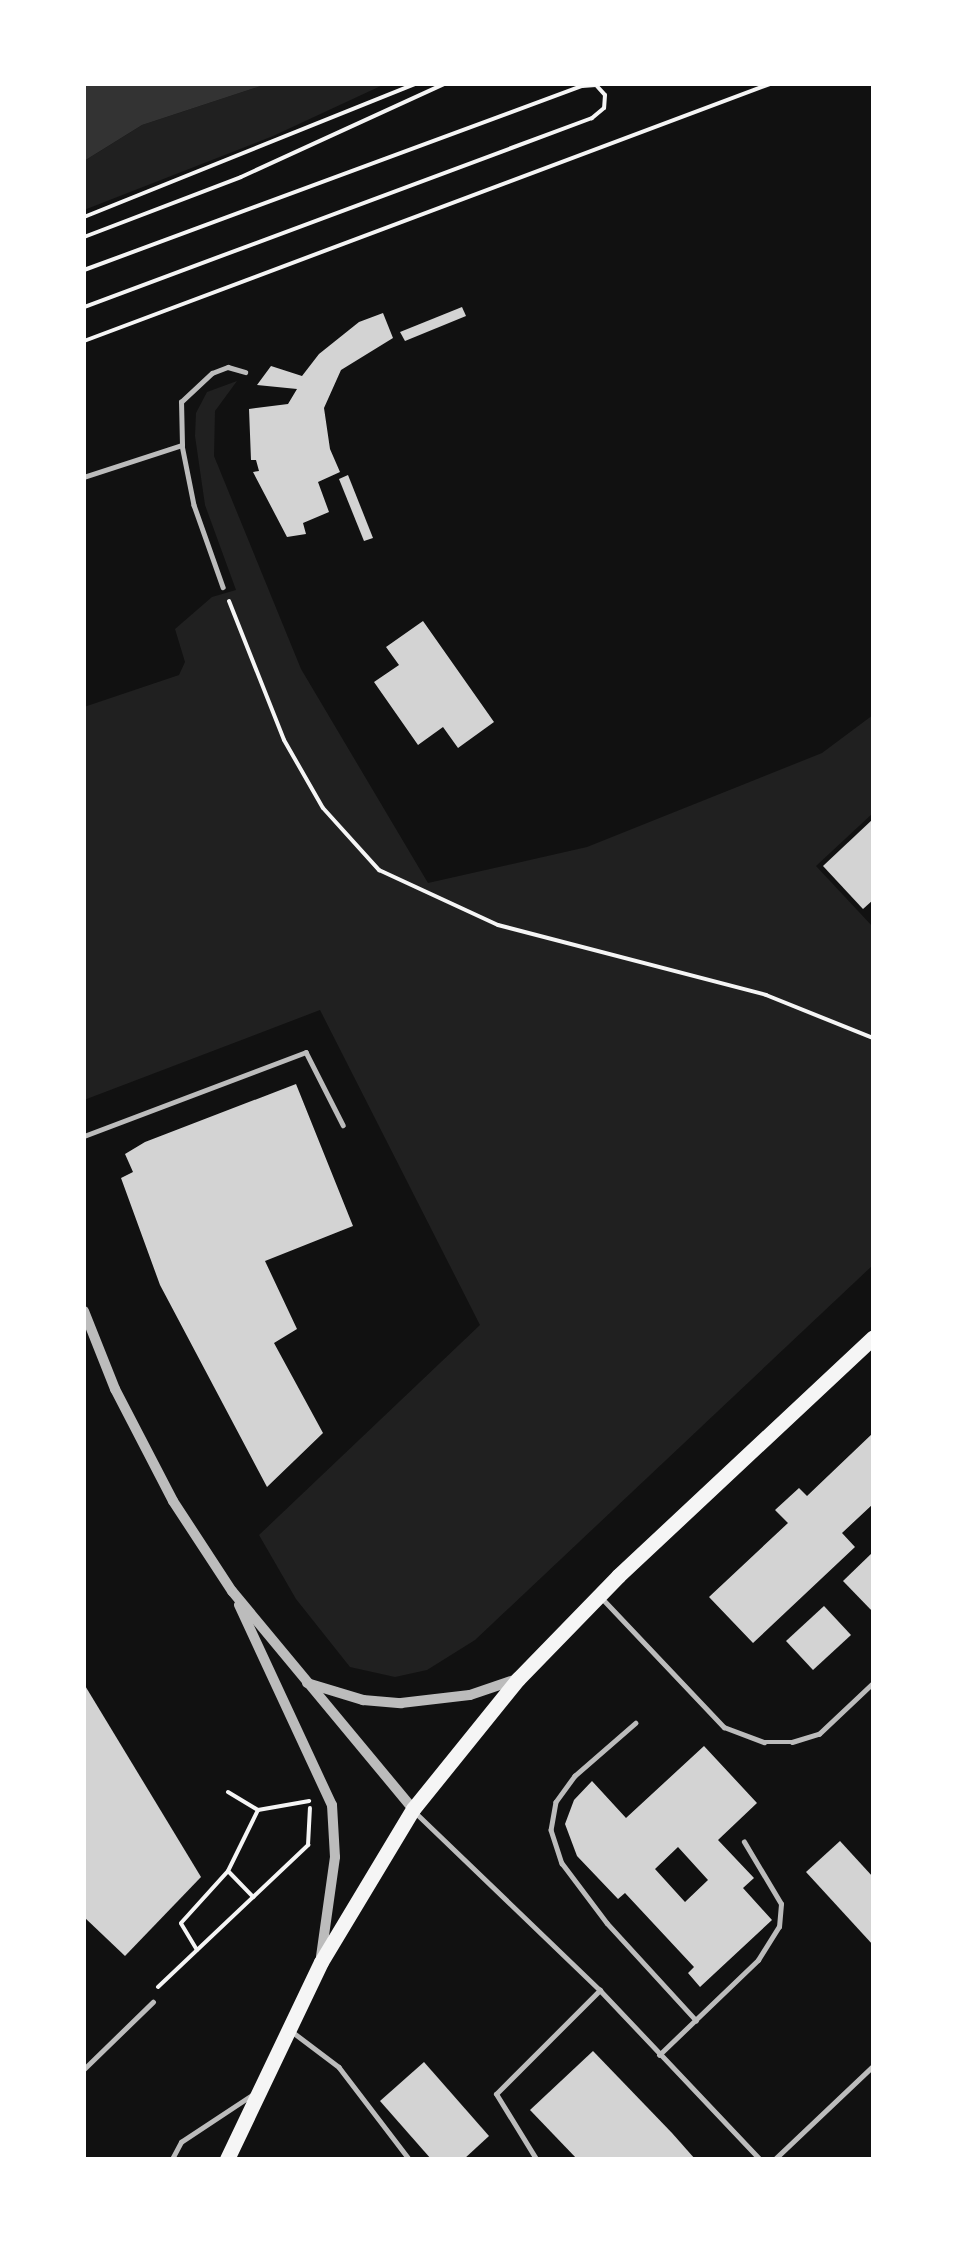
<!DOCTYPE html>
<html>
<head>
<meta charset="utf-8">
<style>
  body { margin:0 }
  #map { position:relative; width:957px; height:2243px; overflow:hidden; background:#111; font-family:"Golos Text",sans-serif }
  div>[style] { position:absolute }
  .green>* { inset:0; background:#202020 }
  .water>* { inset:0; background:#333 }
  .building>* { inset:0; background:#d3d3d3 }
  .path>* { height:4px; margin:-2px; padding:0 2px; transform-origin:2px; border-radius:2px; background:#f5f5f5 }
  .service>* { height:4.5px; margin:-2.25px; padding:0 2.25px; transform-origin:2.25px; border-radius:2.25px; background:#bcbcbc }
  .tertiary>* { height:10px; margin:-5px; padding:0 5px; transform-origin:5px; border-radius:5px; background:#bcbcbc }
  .primary>* { height:15px; margin:-7.5px; padding:0 7.5px; transform-origin:7.5px; border-radius:7.5px; background:#f5f5f5 }
  span { translate:-50% -50%; white-space:nowrap; text-align:center; line-height:1.15; -webkit-text-stroke:5px #fff; paint-order:stroke }
  .frame { position:absolute; inset:0; border:86px solid #fff; pointer-events:none }
</style>
</head>
<body>
<div id="map">
  <div class="green">
    <div style="clip-path:polygon(267px 84px,385px 84px,273px 136px,84px 210px,84px 161px,142px 125px)"></div>
    <div style="clip-path:polygon(237px 381px,215px 411px,214px 456px,301px 669px,428px 883px,587px 847px,822px 753px,873px 715px,873px 813px,816px 866px,873px 927px,873px 1265px,475px 1640px,427px 1670px,395px 1677px,350px 1667px,296px 1599px,259px 1535px,480px 1325px,320px 1010px,84px 1100px,84px 707px,179px 675px,185px 662px,175px 629px,212px 597px,236px 590px,205px 505px,195px 436px,196px 413px,207px 392px)"></div>
  </div>
  <div class="water">
    <div style="clip-path:polygon(84px 84px,267px 84px,142px 125px,84px 161px)"></div>
  </div>
  <div class="building">
    <div style="clip-path:polygon(462px 307px,466px 316px,405px 341px,400px 332px)"></div>
    <div style="clip-path:polygon(383px 313px,393px 338px,341px 370px,324px 408px,330px 449px,340px 472px,318px 482px,329px 512px,303px 523px,306px 534px,287px 537px,253px 472px,259px 471px,256px 460px,251px 460px,249px 409px,288px 404px,297px 389px,257px 385px,271px 366px,302px 376px,319px 354px,359px 322px)"></div>
    <div style="clip-path:polygon(348px 475px,373px 538px,364px 541px,339px 479px)"></div>
    <div style="clip-path:polygon(423px 621px,494px 722px,458px 748px,443px 727px,418px 745px,374px 682px,399px 665px,386px 647px)"></div>
    <div style="clip-path:polygon(873px 819px,873px 900px,863px 909px,823px 866px)"></div>
    <div style="clip-path:polygon(296px 1084px,353px 1226px,265px 1261px,297px 1329px,274px 1343px,323px 1433px,267px 1487px,160px 1285px,121px 1178px,133px 1172px,125px 1154px,145px 1142px)"></div>
    <div style="clip-path:polygon(873px 1433px,873px 1504px,842px 1533px,855px 1547px,753px 1643px,709px 1597px,788px 1523px,775px 1510px,799px 1488px,807px 1496px)"></div>
    <div style="clip-path:polygon(873px 1552px,873px 1612px,843px 1581px)"></div>
    <div style="clip-path:polygon(824px 1606px,851px 1635px,813px 1670px,786px 1641px)"></div>
    <div style="clip-path:polygon(84px 1684px,201px 1877px,125px 1956px,84px 1917px)"></div>
    <div style="clip-path:polygon(evenodd,704px 1746px,757px 1803px,718px 1840px,754px 1878px,743px 1888px,772px 1920px,700px 1987px,688px 1973px,694px 1967px,625px 1893px,618px 1899px,577px 1856px,565px 1824px,574px 1800px,592px 1781px,626px 1818px,704px 1746px,678px 1847px,708px 1880px,685px 1902px,655px 1869px,678px 1847px)"></div>
    <div style="clip-path:polygon(840px 1841px,873px 1877px,873px 1945px,806px 1872px)"></div>
    <div style="clip-path:polygon(593px 2051px,672px 2133px,695px 2159px,577px 2159px,530px 2110px)"></div>
    <div style="clip-path:polygon(424px 2062px,489px 2136px,464px 2159px,431px 2159px,380px 2101px)"></div>
  </div>
  <div class="path">
    <div style="left:84px;top:217px;width:357px;rotate:-21.9deg"></div>
    <div style="left:84px;top:237px;width:168px;rotate:-20.9deg"></div>
    <div style="left:241px;top:177px;width:223px;rotate:-24.6deg"></div>
    <div style="left:84px;top:270px;width:531px;rotate:-20.28deg"></div>
    <div style="left:582px;top:86px;width:14px;rotate:-4deg"></div>
    <div style="left:596px;top:85px;width:13px;rotate:48deg"></div>
    <div style="left:605px;top:95px;width:13px;rotate:94deg"></div>
    <div style="left:604px;top:108px;width:16px;rotate:140deg"></div>
    <div style="left:592px;top:118px;width:542px;rotate:159.59deg"></div>
    <div style="left:84px;top:341px;width:733px;rotate:-20.54deg"></div>
    <div style="left:229px;top:601px;width:149px;rotate:68.4deg"></div>
    <div style="left:284px;top:740px;width:78px;rotate:60.2deg"></div>
    <div style="left:323px;top:808px;width:84px;rotate:47.9deg"></div>
    <div style="left:379px;top:870px;width:131px;rotate:24.8deg"></div>
    <div style="left:498px;top:925px;width:277px;rotate:14.6deg"></div>
    <div style="left:766px;top:995px;width:115px;rotate:21.9deg"></div>
    <div style="left:228px;top:1792px;width:35px;rotate:31deg"></div>
    <div style="left:258px;top:1810px;width:52px;rotate:-10deg"></div>
    <div style="left:229px;top:1872px;width:35px;rotate:46deg"></div>
    <div style="left:197px;top:1950px;width:31px;rotate:-121deg"></div>
    <div style="left:181px;top:1923px;width:70px;rotate:-47.9deg"></div>
    <div style="left:228px;top:1871px;width:68px;rotate:-63.8deg"></div>
    <div style="left:158px;top:1987px;width:207px;rotate:-43.4deg"></div>
    <div style="left:308px;top:1845px;width:37px;rotate:-87deg"></div>
  </div>
  <div class="service">
    <div style="left:182px;top:445px;width:61px;rotate:78.7deg"></div>
    <div style="left:194px;top:505px;width:87px;rotate:70.5deg"></div>
    <div style="left:84px;top:477px;width:103px;rotate:-18.1deg"></div>
    <div style="left:182px;top:445px;width:43px;rotate:-91.3deg"></div>
    <div style="left:181px;top:402px;width:42px;rotate:-43.1deg"></div>
    <div style="left:212px;top:373px;width:17px;rotate:-21deg"></div>
    <div style="left:228px;top:367px;width:18px;rotate:16deg"></div>
    <div style="left:84px;top:1136px;width:237px;rotate:-20.7deg"></div>
    <div style="left:306px;top:1052px;width:82px;rotate:63.1deg"></div>
    <div style="left:601px;top:1597px;width:179px;rotate:46.6deg"></div>
    <div style="left:724px;top:1727px;width:43px;rotate:20.6deg"></div>
    <div style="left:764px;top:1742px;width:28px"></div>
    <div style="left:792px;top:1742px;width:28px;rotate:-17deg"></div>
    <div style="left:819px;top:1734px;width:74px;rotate:-43.4deg"></div>
    <div style="left:636px;top:1723px;width:81px;rotate:139deg"></div>
    <div style="left:575px;top:1776px;width:32px;rotate:126deg"></div>
    <div style="left:556px;top:1802px;width:28px;rotate:100deg"></div>
    <div style="left:551px;top:1830px;width:35px;rotate:72deg"></div>
    <div style="left:562px;top:1863px;width:75px;rotate:53.1deg"></div>
    <div style="left:607px;top:1923px;width:132px;rotate:47.5deg"></div>
    <div style="left:415px;top:1812px;width:257px;rotate:43.9deg"></div>
    <div style="left:600px;top:1990px;width:233px;rotate:46.6deg"></div>
    <div style="left:290px;top:2030px;width:61px;rotate:37.1deg"></div>
    <div style="left:339px;top:2067px;width:116px;rotate:52.7deg"></div>
    <div style="left:659px;top:2055px;width:137px;rotate:-43.8deg"></div>
    <div style="left:758px;top:1960px;width:39px;rotate:-58deg"></div>
    <div style="left:779px;top:1927px;width:23px;rotate:-85deg"></div>
    <div style="left:781px;top:1904px;width:72px;rotate:-120.8deg"></div>
    <div style="left:84px;top:2069px;width:96px;rotate:-44.2deg"></div>
    <div style="left:172px;top:2159px;width:19px;rotate:-62deg"></div>
    <div style="left:181px;top:2142px;width:85px;rotate:-33.5deg"></div>
    <div style="left:536px;top:2159px;width:76px;rotate:-121.6deg"></div>
    <div style="left:496px;top:2094px;width:147px;rotate:-45deg"></div>
    <div style="left:775px;top:2159px;width:135px;rotate:-43.5deg"></div>
  </div>
  <div class="tertiary">
    <div style="left:84px;top:1311px;width:84px;rotate:68.3deg"></div>
    <div style="left:115px;top:1389px;width:126px;rotate:62.6deg"></div>
    <div style="left:173px;top:1501px;width:108px;rotate:56.8deg"></div>
    <div style="left:232px;top:1591px;width:283px;rotate:50.3deg"></div>
    <div style="left:239px;top:1605px;width:221px;rotate:65.1deg"></div>
    <div style="left:332px;top:1805px;width:52px;rotate:86.7deg"></div>
    <div style="left:335px;top:1857px;width:101px;rotate:98deg"></div>
    <div style="left:307px;top:1683px;width:59px;rotate:16.9deg"></div>
    <div style="left:363px;top:1700px;width:38px;rotate:5deg"></div>
    <div style="left:401px;top:1703px;width:69px;rotate:-6.6deg"></div>
    <div style="left:470px;top:1695px;width:50px;rotate:-18.8deg"></div>
  </div>
  <div class="primary">
    <div style="left:227px;top:2159px;width:218px;rotate:-64.5deg"></div>
    <div style="left:321px;top:1962px;width:179px;rotate:-59deg"></div>
    <div style="left:413px;top:1809px;width:167px;rotate:-51.1deg"></div>
    <div style="left:518px;top:1679px;width:144px;rotate:-45.8deg"></div>
    <div style="left:618px;top:1576px;width:349px;rotate:-43.1deg"></div>
  </div>
  <div class="frame"></div>
</div>
</body>
</html>
